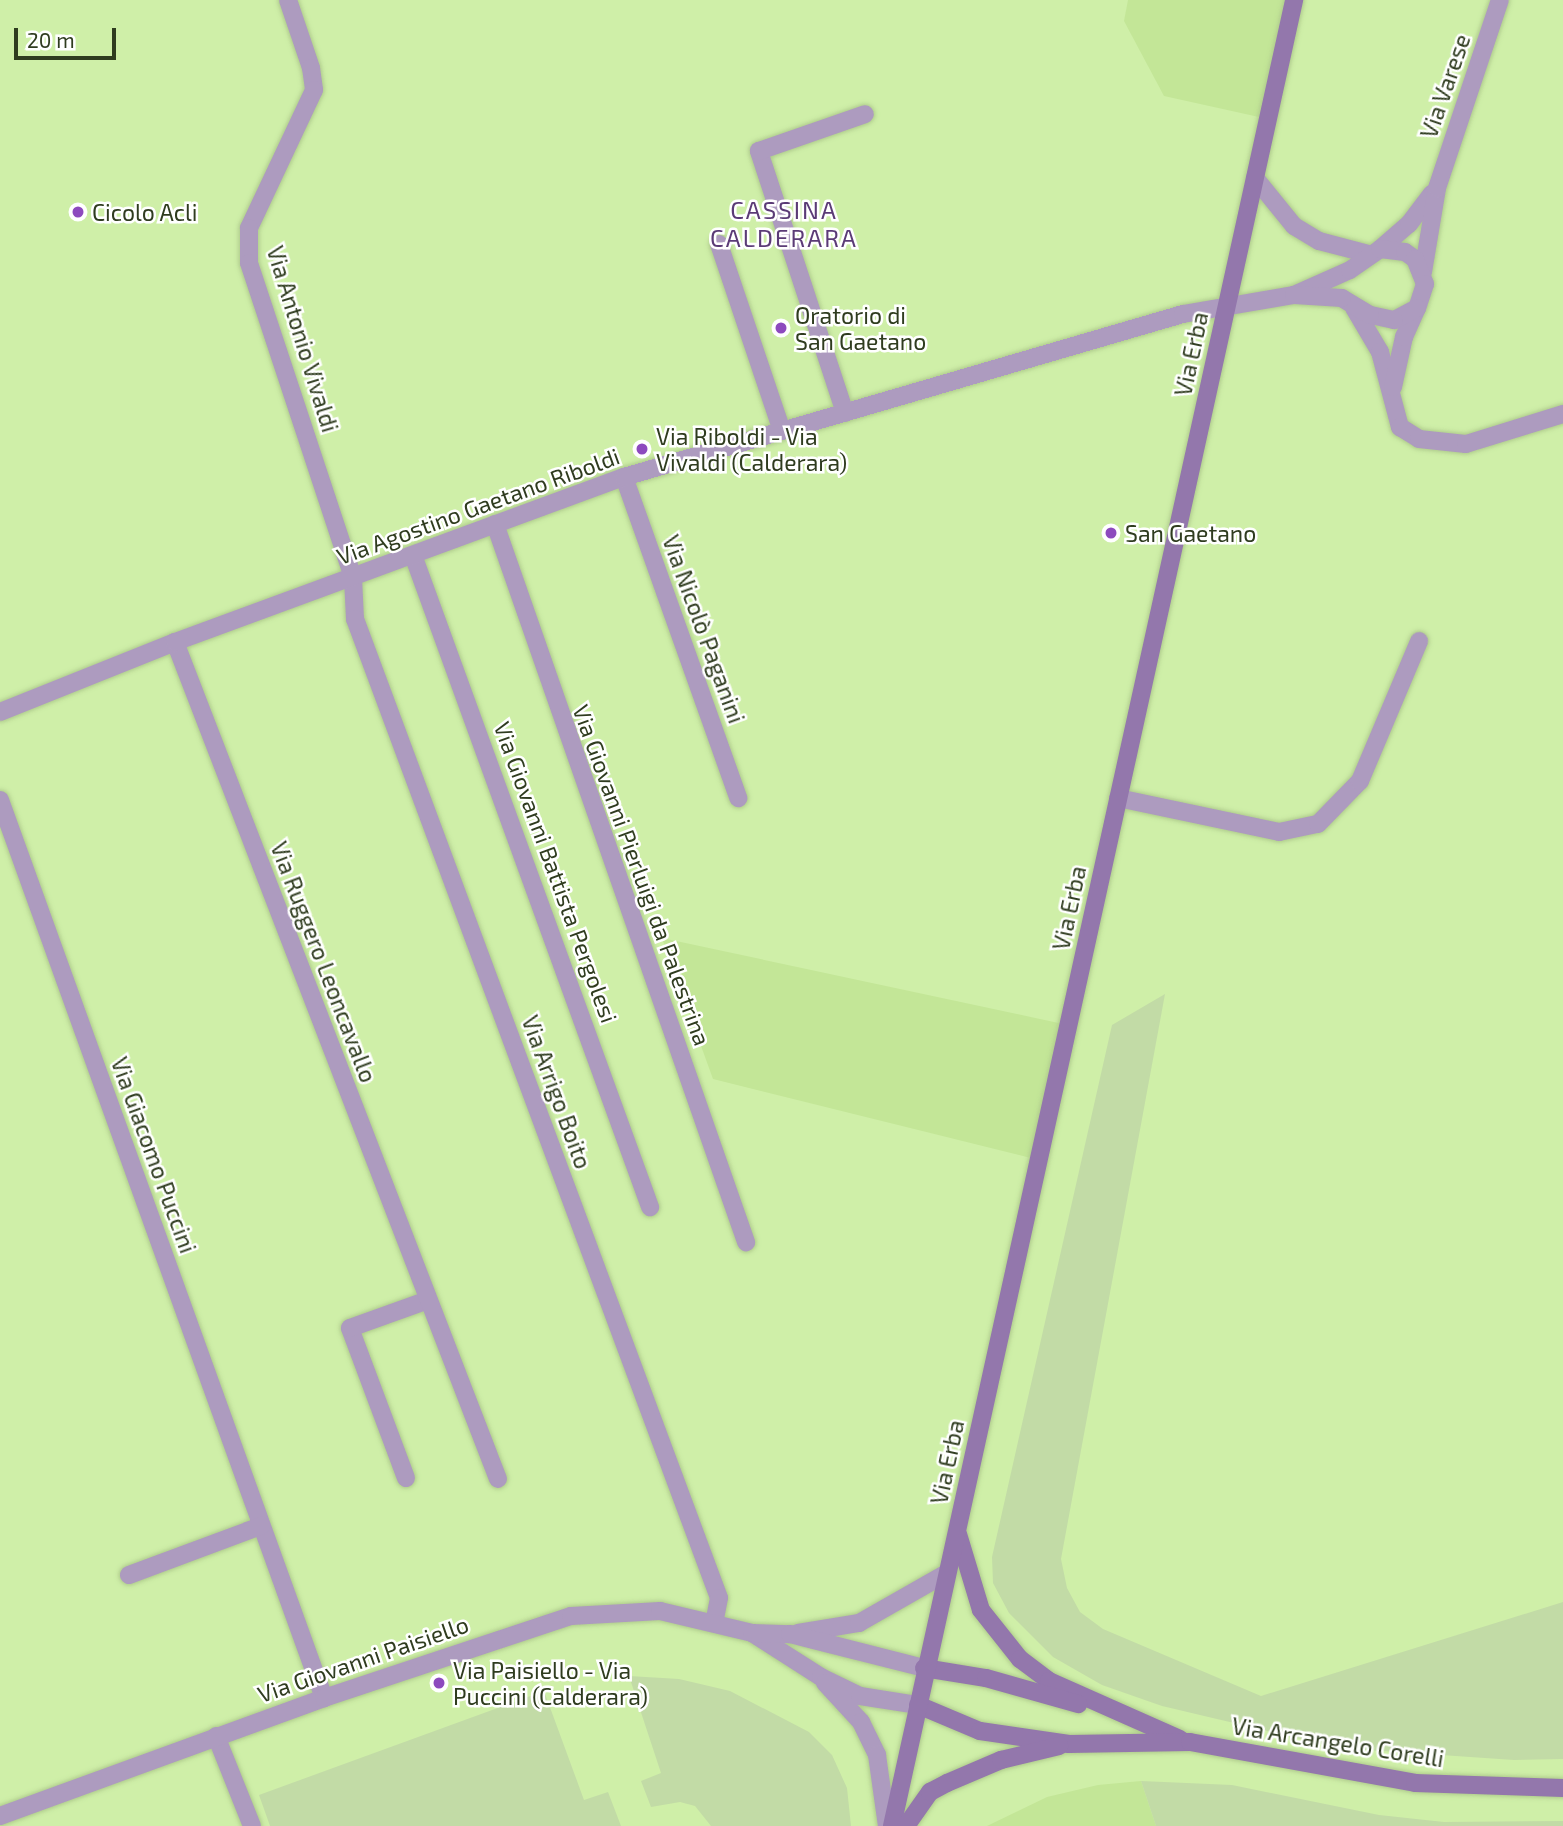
<!DOCTYPE html>
<html>
<head>
<meta charset="utf-8">
<style>
  body { margin:0 }
  #map { position:relative; width:1563px; height:1826px; overflow:hidden; background:#cfefa8; font-family:"Exo 2",sans-serif }
  div>[style] { position:absolute }
  .built>* { inset:0; background:#c3e697 }
  .green>* { inset:0; background:#c2dba6 }
  .roads { filter:drop-shadow(0 0 2px #afcb8d) drop-shadow(0 0 2px #afcb8d) }
  .lane>* { height:18px; margin:-9px; padding:0 9px; transform-origin:9px; border-radius:9px; background:#ad9bbf }
  .street>* { height:18px; margin:-9px; padding:0 9px; transform-origin:9px; border-radius:9px; background:#ad9bbf }
  .secondary>* { height:18px; margin:-9px; padding:0 9px; transform-origin:9px; border-radius:9px; background:#9377ac }
  .dots>* { width:19px; height:19px; translate:-50% -50%; box-sizing:border-box; border:4px solid #fff; border-radius:50% }
  span { translate:-50% -50%; white-space:nowrap; text-align:center; line-height:1.15; -webkit-text-stroke:5px #fff; paint-order:stroke }
  .street-label { font-size:23px; color:#2f3c1f }
  .poi-label { font-size:23px; color:#2f3c1f }
  .left { translate:0 -50%; text-align:left }
  .neighbourhood-label { font-size:24px; color:#5b3b76; letter-spacing:2px }
  .scale { position:absolute; left:14px; top:28px; width:102px; height:32px; box-sizing:border-box; border:4px solid #2f3c1f; border-top:0; padding-left:9px; font-size:21px; line-height:24px; white-space:nowrap; color:#2f3c1f; -webkit-text-stroke:5px #fff; paint-order:stroke }
</style>
</head>
<body>
<div id="map">
  <div class="built">
    <div style="clip-path:polygon(1128px 0,1294px 0,1268px 119px,1164px 96px,1124px 21px)"></div>
    <div style="clip-path:polygon(662px 938px,1068px 1025px,1039px 1160px,713px 1079px)"></div>
    <div style="clip-path:polygon(1141px 1781px,1156px 1826px,987px 1826px,1047px 1797px,1098px 1785px)"></div>
  </div>
  <div class="green">
    <div style="clip-path:polygon(1165px 994px,1061px 1559px,1067px 1588px,1080px 1612px,1103px 1629px,1261px 1696px,1563px 1602px,1563px 1759px,1514px 1760px,1339px 1748px,1162px 1706px,1102px 1685px,1053px 1657px,1009px 1613px,993px 1583px,992px 1557px,1112px 1025px)"></div>
    <div style="clip-path:polygon(629px 1676px,679px 1679px,730px 1691px,809px 1732px,832px 1755px,847px 1788px,851px 1826px,711px 1826px,695px 1806px,680px 1802px,651px 1807px,641px 1781px,661px 1773px)"></div>
    <div style="clip-path:polygon(544px 1691px,584px 1800px,608px 1792px,621px 1826px,270px 1826px,259px 1795px)"></div>
    <div style="clip-path:polygon(1141px 1781px,1232px 1785px,1379px 1815px,1444px 1822px,1563px 1821px,1563px 1826px,1156px 1826px)"></div>
  </div>
  <div class="roads">
    <div class="lane">
      <div style="left:1118px;top:798px;width:165px;rotate:11.9deg"></div>
      <div style="left:1279px;top:832px;width:40px;rotate:-12deg"></div>
      <div style="left:1318px;top:824px;width:60px;rotate:-45.7deg"></div>
      <div style="left:1360px;top:781px;width:152px;rotate:-67.1deg"></div>
      <div style="left:406px;top:1478px;width:160px;rotate:-110.5deg"></div>
      <div style="left:350px;top:1328px;width:83px;rotate:-19.7deg"></div>
    </div>
    <div class="street">
      <div style="left:288px;top:0;width:72px;rotate:71.3deg"></div>
      <div style="left:311px;top:68px;width:22px;rotate:82deg"></div>
      <div style="left:314px;top:90px;width:153px;rotate:115.2deg"></div>
      <div style="left:249px;top:228px;width:35px;rotate:90deg"></div>
      <div style="left:249px;top:263px;width:332px;rotate:71.7deg"></div>
      <div style="left:353px;top:578px;width:41px;rotate:87.2deg"></div>
      <div style="left:355px;top:619px;width:1044px;rotate:69.6deg"></div>
      <div style="left:719px;top:1598px;width:25px;rotate:101deg"></div>
      <div style="left:1255px;top:178px;width:62px;rotate:50.9deg"></div>
      <div style="left:1294px;top:226px;width:29px;rotate:31deg"></div>
      <div style="left:1319px;top:241px;width:52px;rotate:14.6deg"></div>
      <div style="left:719px;top:244px;width:197px;rotate:71.4deg"></div>
      <div style="left:1380px;top:249px;width:38px;rotate:-41deg"></div>
      <div style="left:1409px;top:224px;width:38px;rotate:-53deg"></div>
      <div style="left:1423px;top:272px;width:85px;rotate:-80.5deg"></div>
      <div style="left:1437px;top:188px;width:198px;rotate:-71.5deg"></div>
      <div style="left:1354px;top:308px;width:51px;rotate:59.4deg"></div>
      <div style="left:1380px;top:352px;width:78px;rotate:75.1deg"></div>
      <div style="left:1400px;top:427px;width:22px;rotate:32deg"></div>
      <div style="left:1419px;top:439px;width:47px;rotate:6.1deg"></div>
      <div style="left:1466px;top:444px;width:102px;rotate:-17.2deg"></div>
      <div style="left:1393px;top:387px;width:51px;rotate:-77.6deg"></div>
      <div style="left:1404px;top:337px;width:32px;rotate:-66deg"></div>
      <div style="left:845px;top:413px;width:276px;rotate:-108.2deg"></div>
      <div style="left:759px;top:151px;width:112px;rotate:-19.2deg"></div>
      <div style="left:624px;top:477px;width:341px;rotate:70.4deg"></div>
      <div style="left:495px;top:524px;width:761px;rotate:70.73deg"></div>
      <div style="left:413px;top:555px;width:694px;rotate:70.02deg"></div>
      <div style="left:175px;top:642px;width:897px;rotate:68.9deg"></div>
      <div style="left:0;top:712px;width:188px;rotate:-21.8deg"></div>
      <div style="left:175px;top:642px;width:478px;rotate:-20.2deg"></div>
      <div style="left:624px;top:477px;width:582px;rotate:-16.26deg"></div>
      <div style="left:1183px;top:314px;width:113px;rotate:-9.7deg"></div>
      <div style="left:1294px;top:295px;width:61px;rotate:-24.1deg"></div>
      <div style="left:1350px;top:270px;width:37px;rotate:-35deg"></div>
      <div style="left:1380px;top:249px;width:25px;rotate:7deg"></div>
      <div style="left:1405px;top:252px;width:12px;rotate:35deg"></div>
      <div style="left:1415px;top:259px;width:27px;rotate:68deg"></div>
      <div style="left:1425px;top:284px;width:25px;rotate:108deg"></div>
      <div style="left:1417px;top:308px;width:26px;rotate:152deg"></div>
      <div style="left:1394px;top:320px;width:25px;rotate:-168deg"></div>
      <div style="left:1370px;top:315px;width:33px;rotate:-149deg"></div>
      <div style="left:1342px;top:298px;width:48px;rotate:-176.4deg"></div>
      <div style="left:0;top:800px;width:955px;rotate:70.16deg"></div>
      <div style="left:129px;top:1575px;width:141px;rotate:-20.4deg"></div>
      <div style="left:752px;top:1633px;width:82px;rotate:32.5deg"></div>
      <div style="left:821px;top:1677px;width:43px;rotate:26deg"></div>
      <div style="left:860px;top:1696px;width:59px;rotate:8.8deg"></div>
      <div style="left:798px;top:1633px;width:62px;rotate:-9.3deg"></div>
      <div style="left:859px;top:1623px;width:99px;rotate:-29.7deg"></div>
      <div style="left:825px;top:1683px;width:53px;rotate:47.3deg"></div>
      <div style="left:861px;top:1722px;width:37px;rotate:64deg"></div>
      <div style="left:877px;top:1755px;width:72px;rotate:82deg"></div>
      <div style="left:216px;top:1736px;width:97px;rotate:68.2deg"></div>
      <div style="left:0;top:1816px;width:345px;rotate:-20deg"></div>
      <div style="left:324px;top:1698px;width:260px;rotate:-18.4deg"></div>
      <div style="left:571px;top:1616px;width:89px;rotate:-3.2deg"></div>
      <div style="left:660px;top:1611px;width:95px;rotate:13.4deg"></div>
      <div style="left:752px;top:1633px;width:38px;rotate:2deg"></div>
      <div style="left:790px;top:1634px;width:138px;rotate:14.2deg"></div>
    </div>
    <div class="secondary">
      <div style="left:958px;top:1534px;width:79px;rotate:73.2deg"></div>
      <div style="left:981px;top:1610px;width:63px;rotate:51.5deg"></div>
      <div style="left:1020px;top:1659px;width:36px;rotate:37deg"></div>
      <div style="left:1049px;top:1681px;width:143px;rotate:23.9deg"></div>
      <div style="left:924px;top:1668px;width:63px;rotate:9.2deg"></div>
      <div style="left:986px;top:1678px;width:96px;rotate:15.8deg"></div>
      <div style="left:918px;top:1705px;width:67px;rotate:22.8deg"></div>
      <div style="left:980px;top:1731px;width:90px;rotate:8.3deg"></div>
      <div style="left:1069px;top:1744px;width:121px;rotate:-0.9deg"></div>
      <div style="left:1190px;top:1742px;width:229px;rotate:10.3deg"></div>
      <div style="left:1415px;top:1783px;width:148px;rotate:1.9deg"></div>
      <div style="left:892px;top:1826px;width:1870px;rotate:-77.58deg"></div>
      <div style="left:906px;top:1826px;width:42px;rotate:-54.8deg"></div>
      <div style="left:930px;top:1792px;width:19px;rotate:-28deg"></div>
      <div style="left:947px;top:1783px;width:59px;rotate:-23.1deg"></div>
      <div style="left:1001px;top:1760px;width:60px;rotate:-13.6deg"></div>
    </div>
  </div>
  <div class="dots">
    <div style="left:78px;top:212px;background:#8d4abe"></div>
    <div style="left:781px;top:328px;background:#8d4abe"></div>
    <div style="left:642px;top:449px;background:#8d4abe"></div>
    <div style="left:1111px;top:533px;background:#8d4abe"></div>
    <div style="left:439px;top:1683px;background:#8d4abe"></div>
  </div>
  <div class="street-label">
    <span style="left:1445px;top:86px;rotate:-71deg">Via Varese</span>
    <span style="left:303px;top:339px;rotate:73deg">Via Antonio Vivaldi</span>
    <span style="left:1191px;top:354px;rotate:-78deg">Via Erba</span>
    <span style="left:478px;top:506px;rotate:-20deg">Via Agostino Gaetano Riboldi</span>
    <span style="left:704px;top:629px;rotate:70deg">Via Nicolò Paganini</span>
    <span style="left:556px;top:872px;rotate:70deg">Via Giovanni Battista Pergolesi</span>
    <span style="left:642px;top:875px;rotate:70deg">Via Giovanni Pierluigi da Palestrina</span>
    <span style="left:1069px;top:908px;rotate:-78deg">Via Erba</span>
    <span style="left:324px;top:962px;rotate:69deg">Via Ruggero Leoncavallo</span>
    <span style="left:557px;top:1092px;rotate:70deg">Via Arrigo Boito</span>
    <span style="left:154px;top:1155px;rotate:70deg">Via Giacomo Puccini</span>
    <span style="left:947px;top:1462px;rotate:-78deg">Via Erba</span>
    <span style="left:363px;top:1659px;rotate:-19deg">Via Giovanni Paisiello</span>
    <span style="left:1338px;top:1742px;rotate:9deg">Via Arcangelo Corelli</span>
  </div>
  <div class="poi-label">
    <span class="left" style="left:92px;top:212px">Cicolo Acli</span>
    <span class="left" style="left:795px;top:328px">Oratorio di<br>San Gaetano</span>
    <span class="left" style="left:656px;top:449px">Via Riboldi - Via<br>Vivaldi (Calderara)</span>
    <span class="left" style="left:1125px;top:533px">San Gaetano</span>
    <span class="left" style="left:453px;top:1683px">Via Paisiello - Via<br>Puccini (Calderara)</span>
  </div>
  <div class="neighbourhood-label">
    <span style="left:784px;top:224px">CASSINA<br>CALDERARA</span>
  </div>
  <div class="scale">20 m</div>
</div>
</body>
</html>
